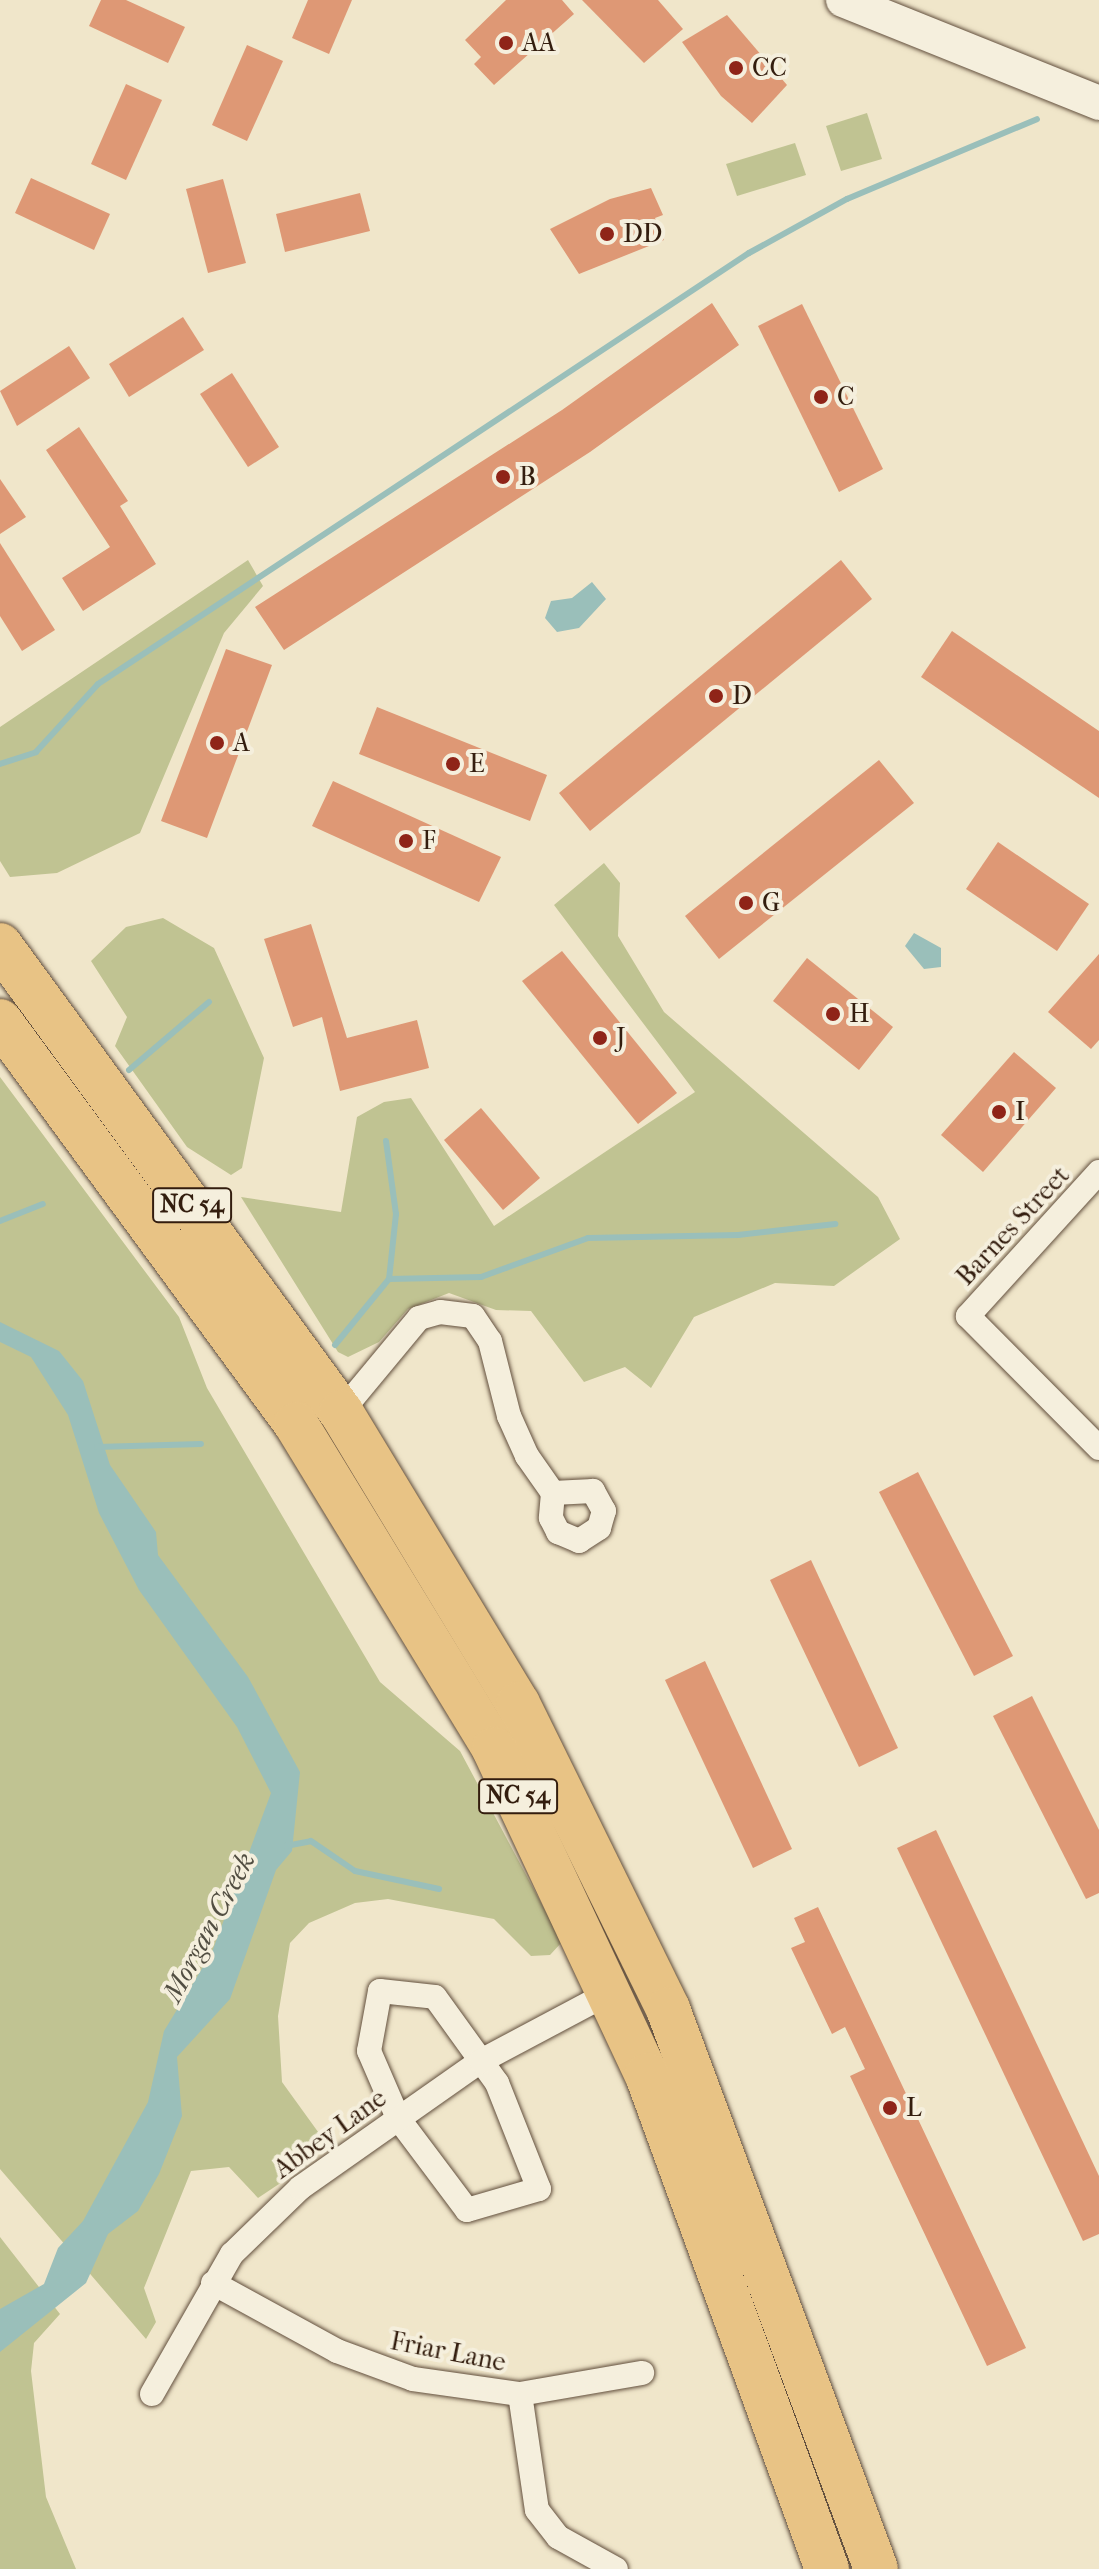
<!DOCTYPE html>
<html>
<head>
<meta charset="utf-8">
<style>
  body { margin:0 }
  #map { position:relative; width:1099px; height:2569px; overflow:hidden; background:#f0e6ca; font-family:"IM FELL French Canon",serif }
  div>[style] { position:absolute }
  .green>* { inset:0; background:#c0c392 }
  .water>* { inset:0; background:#9abfba }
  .stream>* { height:6px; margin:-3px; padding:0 3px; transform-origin:3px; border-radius:3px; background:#9abfba }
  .building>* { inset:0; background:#de9875 }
  .roads { filter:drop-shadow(0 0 2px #624f3d) drop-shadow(0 0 2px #624f3d) }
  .street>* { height:24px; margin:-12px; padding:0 12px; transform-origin:12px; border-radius:12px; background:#f5efdd }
  .secondary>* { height:34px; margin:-17px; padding:0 17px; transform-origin:17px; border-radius:17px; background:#f5efdd }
  .highway>* { height:44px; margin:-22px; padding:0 22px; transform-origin:22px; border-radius:22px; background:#e8c385 }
  .dots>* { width:22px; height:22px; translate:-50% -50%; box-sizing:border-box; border:4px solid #f5efdd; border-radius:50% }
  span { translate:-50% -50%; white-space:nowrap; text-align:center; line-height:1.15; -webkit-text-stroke:8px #f5efdd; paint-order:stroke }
  .shield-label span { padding:2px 6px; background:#f5efdd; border:2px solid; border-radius:6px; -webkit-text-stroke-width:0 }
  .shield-label { font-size:24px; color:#331d0e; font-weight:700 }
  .poi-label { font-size:26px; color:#331d0e }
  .left { translate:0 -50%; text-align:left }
  .street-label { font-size:26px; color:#331d0e }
  .water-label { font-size:28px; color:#524e42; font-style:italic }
</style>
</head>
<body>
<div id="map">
  <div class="green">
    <div style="clip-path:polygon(867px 113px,882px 159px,841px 171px,826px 126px)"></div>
    <div style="clip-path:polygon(795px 143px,806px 175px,737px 196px,726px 164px)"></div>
    <div style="clip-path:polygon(248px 560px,263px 586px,224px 633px,140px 833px,57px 873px,10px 877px,0 861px,0 727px)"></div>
    <div style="clip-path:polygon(604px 863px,620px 883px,618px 936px,664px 1012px,878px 1197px,900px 1239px,834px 1286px,775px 1283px,694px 1317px,651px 1388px,625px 1367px,584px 1382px,531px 1311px,496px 1310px,449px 1293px,408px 1309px,379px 1342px,348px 1357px,338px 1352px,241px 1197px,341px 1212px,357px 1117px,384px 1102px,411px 1098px,494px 1226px,695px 1092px,554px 905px)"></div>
    <div style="clip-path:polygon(163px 918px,214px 948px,264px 1058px,242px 1168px,231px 1175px,187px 1147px,115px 1046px,127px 1017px,91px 961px,126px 927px)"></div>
    <div style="clip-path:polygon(0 1077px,179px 1317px,207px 1388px,380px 1682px,460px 1751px,562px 1942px,550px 1955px,531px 1956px,494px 1919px,388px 1899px,355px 1903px,309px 1923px,290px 1943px,278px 2016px,282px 2082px,321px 2136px,288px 2178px,258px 2198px,229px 2167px,191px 2171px,144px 2288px,156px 2322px,146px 2339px,0 2169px)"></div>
    <div style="clip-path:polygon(0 2237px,60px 2314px,34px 2343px,31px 2371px,46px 2497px,76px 2569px,0 2569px)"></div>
  </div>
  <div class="water">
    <div style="clip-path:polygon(592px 582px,606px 599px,579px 628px,557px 632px,545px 618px,551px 601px,572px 598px)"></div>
    <div style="clip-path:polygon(914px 933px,941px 948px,941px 967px,924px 969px,905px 946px)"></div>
    <div style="clip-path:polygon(0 1322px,59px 1351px,83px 1381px,110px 1465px,156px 1532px,158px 1555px,248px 1677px,300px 1772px,292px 1851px,276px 1870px,230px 1999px,177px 2057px,182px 2116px,159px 2174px,138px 2211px,108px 2234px,86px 2283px,0 2352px,0 2309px,44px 2284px,58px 2248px,83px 2221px,148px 2102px,164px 2031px,212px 1952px,271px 1793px,237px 1727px,139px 1590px,99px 1513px,68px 1415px,31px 1357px,0 1342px)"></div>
  </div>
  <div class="stream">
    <div style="left:0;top:764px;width:38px;rotate:-18deg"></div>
    <div style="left:36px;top:752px;width:92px;rotate:-47.6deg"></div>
    <div style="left:98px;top:684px;width:781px;rotate:-33.51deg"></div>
    <div style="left:749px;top:253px;width:112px;rotate:-28.9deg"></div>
    <div style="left:847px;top:199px;width:206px;rotate:-22.8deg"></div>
    <div style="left:129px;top:1070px;width:105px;rotate:-40.4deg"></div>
    <div style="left:386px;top:1141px;width:74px;rotate:82.2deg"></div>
    <div style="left:396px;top:1214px;width:65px;rotate:96.1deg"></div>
    <div style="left:0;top:1221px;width:46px;rotate:-21.6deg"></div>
    <div style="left:335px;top:1345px;width:85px;rotate:-50.7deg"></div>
    <div style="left:389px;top:1279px;width:92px;rotate:-1.2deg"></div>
    <div style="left:481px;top:1277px;width:114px;rotate:-20deg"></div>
    <div style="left:588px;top:1238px;width:150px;rotate:-1.1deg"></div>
    <div style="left:738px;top:1235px;width:98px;rotate:-6.5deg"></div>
    <div style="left:97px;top:1447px;width:104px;rotate:-1.7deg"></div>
    <div style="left:286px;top:1846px;width:25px;rotate:-11deg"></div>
    <div style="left:311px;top:1841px;width:53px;rotate:34.3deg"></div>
    <div style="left:355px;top:1871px;width:86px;rotate:12.1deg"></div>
  </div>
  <div class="building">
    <div style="clip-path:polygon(101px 0,126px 0,185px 27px,168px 63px,89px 26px)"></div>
    <div style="clip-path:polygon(308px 0,352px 0,329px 54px,292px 38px)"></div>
    <div style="clip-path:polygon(506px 0,562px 0,574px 14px,494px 85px,474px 64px,481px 57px,465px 40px)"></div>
    <div style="clip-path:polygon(582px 0,658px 0,683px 29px,644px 63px)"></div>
    <div style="clip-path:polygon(727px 15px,787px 85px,752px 123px,721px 96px,682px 42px)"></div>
    <div style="clip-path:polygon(247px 45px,283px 61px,247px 141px,212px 125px)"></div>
    <div style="clip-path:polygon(126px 84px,162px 100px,126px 180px,91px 164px)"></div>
    <div style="clip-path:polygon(31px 178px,110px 214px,94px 250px,15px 213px)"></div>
    <div style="clip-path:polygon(223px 179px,246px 263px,208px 273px,186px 189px)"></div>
    <div style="clip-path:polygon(651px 188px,663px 215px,655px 218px,664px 240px,579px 274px,550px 229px,610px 199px)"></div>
    <div style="clip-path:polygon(360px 193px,370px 231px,285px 252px,276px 214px)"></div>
    <div style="clip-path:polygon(712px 303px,739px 345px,590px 452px,284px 650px,255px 607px,562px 410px)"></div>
    <div style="clip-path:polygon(802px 304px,883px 469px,839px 492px,758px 326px)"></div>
    <div style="clip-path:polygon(183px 317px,204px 350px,129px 397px,109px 364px)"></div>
    <div style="clip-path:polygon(69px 346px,90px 378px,17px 426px,0 391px)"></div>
    <div style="clip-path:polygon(232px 373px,279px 447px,248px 467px,200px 394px)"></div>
    <div style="clip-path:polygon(79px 427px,128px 501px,120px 506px,156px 564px,83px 611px,62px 578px,110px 547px,46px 450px)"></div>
    <div style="clip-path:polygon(0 479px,26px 517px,0 534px)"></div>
    <div style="clip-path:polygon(0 543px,55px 630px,22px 651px,0 616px)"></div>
    <div style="clip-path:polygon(841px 560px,872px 599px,590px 831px,559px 793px)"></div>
    <div style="clip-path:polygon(952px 631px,1099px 731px,1099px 798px,921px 677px)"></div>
    <div style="clip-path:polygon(226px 649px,272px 665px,207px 838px,161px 821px)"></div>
    <div style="clip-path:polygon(377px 707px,547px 775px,530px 821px,359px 754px)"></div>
    <div style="clip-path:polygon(879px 760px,914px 803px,719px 959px,685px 916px)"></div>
    <div style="clip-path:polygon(333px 781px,501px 857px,479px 902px,312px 826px)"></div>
    <div style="clip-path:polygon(998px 842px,1089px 904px,1057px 951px,966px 889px)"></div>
    <div style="clip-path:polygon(311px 924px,347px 1038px,417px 1020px,429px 1068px,340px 1091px,322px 1017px,293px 1027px,264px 939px)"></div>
    <div style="clip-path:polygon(562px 951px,677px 1093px,638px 1124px,522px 981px)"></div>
    <div style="clip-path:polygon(1099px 954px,1099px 1040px,1091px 1049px,1048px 1012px)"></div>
    <div style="clip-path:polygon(807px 958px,893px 1027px,859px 1070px,773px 1001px)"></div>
    <div style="clip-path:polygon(1014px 1052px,1056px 1088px,983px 1172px,941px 1135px)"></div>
    <div style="clip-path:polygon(481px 1108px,540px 1178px,503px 1210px,444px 1140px)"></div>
    <div style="clip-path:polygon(918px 1472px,1013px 1656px,974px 1676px,879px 1492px)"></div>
    <div style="clip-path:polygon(811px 1560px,898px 1748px,859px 1767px,770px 1580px)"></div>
    <div style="clip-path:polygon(705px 1661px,792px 1849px,753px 1868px,665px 1680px)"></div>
    <div style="clip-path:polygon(1032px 1696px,1099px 1830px,1099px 1893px,1086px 1899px,993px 1716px)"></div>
    <div style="clip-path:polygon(936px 1830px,1099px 2176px,1099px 2234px,1083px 2241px,897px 1848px)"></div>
    <div style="clip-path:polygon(818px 1907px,1026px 2348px,987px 2366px,850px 2076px,865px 2069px,845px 2027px,832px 2034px,791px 1948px,805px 1942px,794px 1918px)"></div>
  </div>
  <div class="roads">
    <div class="street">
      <div style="left:1099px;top:1172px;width:195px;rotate:132.3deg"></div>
      <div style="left:968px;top:1316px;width:186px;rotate:45.2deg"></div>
      <div style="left:341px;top:1412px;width:122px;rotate:-50.3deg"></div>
      <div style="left:419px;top:1318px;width:22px;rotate:-16deg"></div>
      <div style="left:440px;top:1312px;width:33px;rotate:7deg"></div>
      <div style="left:473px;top:1316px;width:30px;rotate:56deg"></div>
      <div style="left:490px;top:1341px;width:77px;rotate:75.8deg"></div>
      <div style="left:509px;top:1416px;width:44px;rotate:65.8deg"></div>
      <div style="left:527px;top:1456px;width:45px;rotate:54.9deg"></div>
      <div style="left:553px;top:1493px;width:25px;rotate:95deg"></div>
      <div style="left:551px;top:1518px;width:16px;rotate:63deg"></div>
      <div style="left:558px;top:1532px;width:23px;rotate:23deg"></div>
      <div style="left:579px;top:1541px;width:24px;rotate:-33deg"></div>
      <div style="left:599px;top:1528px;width:18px;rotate:-74deg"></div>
      <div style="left:604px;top:1511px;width:23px;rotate:-119deg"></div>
      <div style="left:593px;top:1491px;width:40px;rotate:177.1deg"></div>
      <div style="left:380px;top:1991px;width:55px;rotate:6.2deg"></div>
      <div style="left:435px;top:1997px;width:106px;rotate:54.2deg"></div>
      <div style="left:497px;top:2083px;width:114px;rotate:68.4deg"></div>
      <div style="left:539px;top:2189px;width:75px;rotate:163.7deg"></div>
      <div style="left:467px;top:2210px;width:115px;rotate:-126.9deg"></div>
      <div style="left:398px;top:2118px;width:73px;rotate:-113.4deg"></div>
      <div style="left:369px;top:2051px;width:61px;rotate:-79.6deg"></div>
      <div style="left:213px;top:2283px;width:141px;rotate:28.7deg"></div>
      <div style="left:337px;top:2351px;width:81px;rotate:20.2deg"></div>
      <div style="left:413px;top:2379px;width:108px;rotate:8deg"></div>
      <div style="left:520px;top:2394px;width:124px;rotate:-9.8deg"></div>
      <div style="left:152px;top:2394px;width:161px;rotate:-60.3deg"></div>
      <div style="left:232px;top:2254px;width:95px;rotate:-44.1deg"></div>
      <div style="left:300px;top:2188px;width:221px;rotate:-35.1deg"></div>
      <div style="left:481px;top:2061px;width:147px;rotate:-28deg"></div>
      <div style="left:520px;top:2394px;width:117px;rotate:81.7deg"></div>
      <div style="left:537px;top:2510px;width:34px;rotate:52deg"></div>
      <div style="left:558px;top:2537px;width:66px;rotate:28.9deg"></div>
    </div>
    <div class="secondary">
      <div style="left:843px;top:0;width:276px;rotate:21.9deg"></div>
    </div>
    <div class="highway">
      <div style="left:0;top:945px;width:578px;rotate:53.86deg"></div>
      <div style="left:341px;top:1412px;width:341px;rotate:58.8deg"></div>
      <div style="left:518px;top:1704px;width:340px;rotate:63.8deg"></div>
      <div style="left:668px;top:2009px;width:597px;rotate:69.62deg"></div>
      <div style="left:0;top:1021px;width:500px;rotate:53.7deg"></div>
      <div style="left:296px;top:1424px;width:381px;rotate:58.6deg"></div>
      <div style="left:494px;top:1749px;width:360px;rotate:64.9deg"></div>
      <div style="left:647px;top:2075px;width:526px;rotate:69.98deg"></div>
    </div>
  </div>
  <div class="dots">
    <div style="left:506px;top:43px;background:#8f2418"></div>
    <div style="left:736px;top:68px;background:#8f2418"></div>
    <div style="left:607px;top:234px;background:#8f2418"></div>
    <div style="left:821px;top:397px;background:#8f2418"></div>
    <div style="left:503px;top:477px;background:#8f2418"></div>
    <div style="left:716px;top:696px;background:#8f2418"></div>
    <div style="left:217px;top:743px;background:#8f2418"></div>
    <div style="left:453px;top:764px;background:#8f2418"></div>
    <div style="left:406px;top:841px;background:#8f2418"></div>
    <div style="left:746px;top:903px;background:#8f2418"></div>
    <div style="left:833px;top:1014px;background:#8f2418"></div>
    <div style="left:600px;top:1038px;background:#8f2418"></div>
    <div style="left:999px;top:1112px;background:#8f2418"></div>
    <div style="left:890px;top:2108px;background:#8f2418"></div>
  </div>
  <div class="shield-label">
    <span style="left:192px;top:1205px">NC 54</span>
    <span style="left:518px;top:1796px">NC 54</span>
  </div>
  <div class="poi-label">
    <span class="left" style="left:522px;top:43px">AA</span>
    <span class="left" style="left:752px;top:68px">CC</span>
    <span class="left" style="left:623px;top:234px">DD</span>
    <span class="left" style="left:837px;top:397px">C</span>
    <span class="left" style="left:519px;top:477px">B</span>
    <span class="left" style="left:732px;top:696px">D</span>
    <span class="left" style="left:233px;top:743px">A</span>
    <span class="left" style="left:469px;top:764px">E</span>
    <span class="left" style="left:422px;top:841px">F</span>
    <span class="left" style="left:762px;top:903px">G</span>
    <span class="left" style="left:849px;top:1014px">H</span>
    <span class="left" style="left:616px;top:1038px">J</span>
    <span class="left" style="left:1015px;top:1112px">I</span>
    <span class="left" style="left:906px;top:2108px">L</span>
  </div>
  <div class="street-label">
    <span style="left:1013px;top:1226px;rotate:-47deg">Barnes Street</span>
    <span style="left:330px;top:2134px;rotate:-36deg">Abbey Lane</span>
    <span style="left:448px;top:2352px;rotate:11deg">Friar Lane</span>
  </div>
  <div class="water-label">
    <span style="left:209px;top:1927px;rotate:-62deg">Morgan Creek</span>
  </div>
</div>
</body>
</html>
